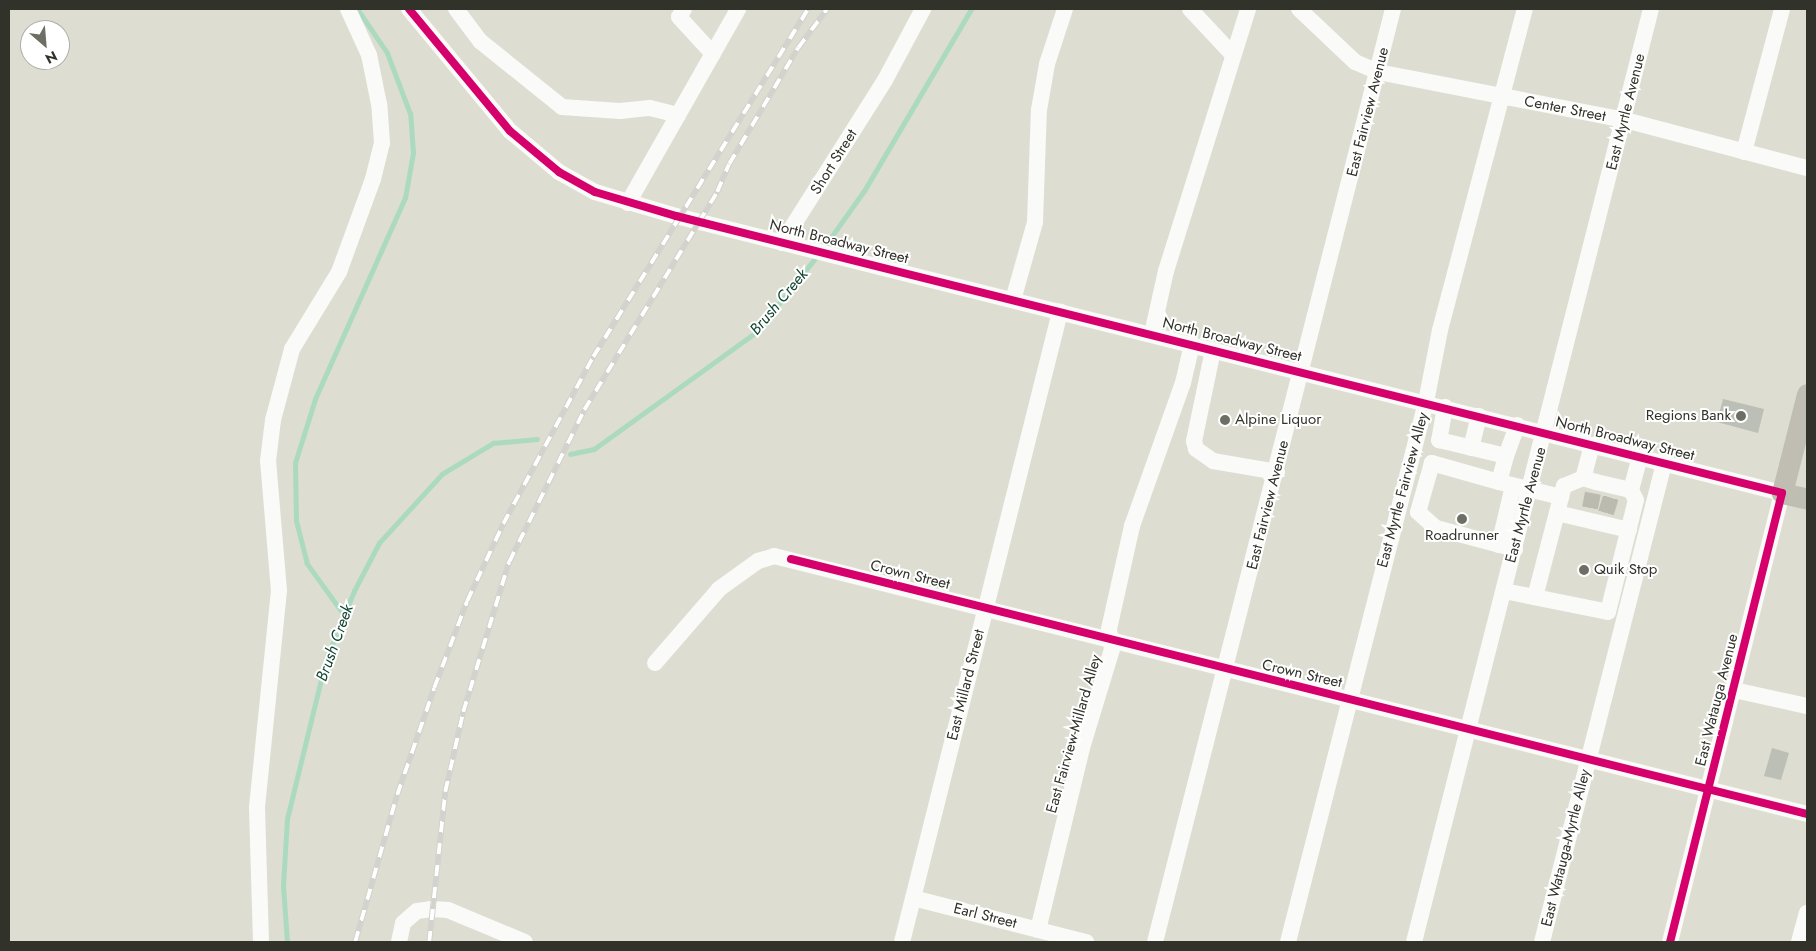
<!DOCTYPE html>
<html>
<head>
<meta charset="utf-8">
<style>
  body { margin:0 }
  #map { position:relative; width:1816px; height:951px; overflow:hidden; background:#ddded1; font-family:Jost,sans-serif }
  div>[style] { position:absolute }
  .stream>* { height:4.5px; margin:-2.25px; padding:0 2.25px; transform-origin:2.25px; border-radius:2.25px; background:#acdac0 }
  .building>* { inset:0; background:#bbbfb5 }
  .minor-tunnel>* { height:16px; margin-top:-8px; transform-origin:0; background:repeating-linear-gradient(90deg,#bbbcaf 0 16px,transparent 0 24px) }
  .minor>* { height:16px; margin:-8px; padding:0 8px; transform-origin:8px; border-radius:8px; background:#fafaf8 }
  .major>* { height:21px; margin:-10.5px; padding:0 10.5px; transform-origin:10.5px; border-radius:10.5px; background:#c0beb3 }
  .rail>* { height:5.5px; margin-top:-2.75px; transform-origin:0; background:repeating-linear-gradient(90deg,#fff 0 11px,#d3d3ce 0 22px); box-sizing:border-box; border-block:1px solid #d3d3ce }
  .cycleway>* { height:8px; margin:-4px; padding:0 4px; transform-origin:4px; border-radius:4px; background:#d6006c }
  .dots>* { width:14px; height:14px; translate:-50% -50%; box-sizing:border-box; border:2px solid #fff; border-radius:50% }
  span { translate:-50% -50%; white-space:nowrap; text-align:center; line-height:1.15; -webkit-text-stroke:4px #fff; paint-order:stroke }
  .street-label { font-size:15px; color:#313229 }
  .poi-label { font-size:15px; color:#313229 }
  .right { translate:-100% -50%; text-align:right }
  .left { translate:0 -50%; text-align:left }
  .water-label { font-size:16px; color:#114631; font-style:italic }
  .frame { position:absolute; inset:0; border:10px solid #313229; pointer-events:none }
  .north { position:absolute; left:20px; top:20px; width:50px; height:50px; box-sizing:border-box; background:#fff; border:1px solid #adada9; border-radius:50%; rotate:153deg; font-size:14px; font-weight:700; line-height:20px; text-align:center; color:#313229 }
  .north::after { content:''; display:block; margin:auto; width:18px; height:22px; background:#6d6e64; clip-path:polygon(50% 0,100% 100%,50% 72%,0 100%) }
</style>
</head>
<body>
<div id="map">
  <div class="stream">
    <div style="left:822px;top:250px;width:72px;rotate:-54.6deg"></div>
    <div style="left:864px;top:191px;width:211px;rotate:-59.5deg"></div>
    <div style="left:570px;top:454px;width:25px;rotate:-12deg"></div>
    <div style="left:594px;top:449px;width:200px;rotate:-35.8deg"></div>
    <div style="left:756px;top:332px;width:97px;rotate:-51.2deg"></div>
    <div style="left:343px;top:614px;width:62px;rotate:-125.8deg"></div>
    <div style="left:307px;top:564px;width:44px;rotate:-104.3deg"></div>
    <div style="left:296px;top:521px;width:58px;rotate:-91deg"></div>
    <div style="left:295px;top:463px;width:67px;rotate:-72.6deg"></div>
    <div style="left:315px;top:399px;width:220px;rotate:-65.9deg"></div>
    <div style="left:405px;top:198px;width:46px;rotate:-79.9deg"></div>
    <div style="left:413px;top:153px;width:39px;rotate:-94deg"></div>
    <div style="left:410px;top:114px;width:65px;rotate:-110.7deg"></div>
    <div style="left:387px;top:53px;width:53px;rotate:-124.3deg"></div>
    <div style="left:287px;top:942px;width:56px;rotate:-94.1deg"></div>
    <div style="left:283px;top:886px;width:67px;rotate:-86.6deg"></div>
    <div style="left:287px;top:819px;width:165px;rotate:-76.3deg"></div>
    <div style="left:326px;top:659px;width:74px;rotate:-67.6deg"></div>
    <div style="left:354px;top:591px;width:54px;rotate:-62.5deg"></div>
    <div style="left:379px;top:543px;width:93px;rotate:-47.6deg"></div>
    <div style="left:442px;top:474px;width:60px;rotate:-31.3deg"></div>
    <div style="left:493px;top:443px;width:44px;rotate:-5.2deg"></div>
  </div>
  <div class="building">
    <div style="clip-path:polygon(1723px 399px,1764px 409px,1758px 433px,1717px 422px)"></div>
    <div style="clip-path:polygon(1772px 748px,1789px 753px,1781px 780px,1764px 776px)"></div>
  </div>
  <div class="minor-tunnel">
    <div style="left:1590px;top:508px;width:15px;rotate:-79deg"></div>
    <div style="left:1606px;top:513px;width:17px;rotate:-73deg"></div>
  </div>
  <div class="minor">
    <div style="left:409px;top:9px;width:158px;rotate:50.4deg"></div>
    <div style="left:510px;top:131px;width:64px;rotate:39.9deg"></div>
    <div style="left:559px;top:172px;width:41px;rotate:29.1deg"></div>
    <div style="left:595px;top:192px;width:84px;rotate:16.5deg"></div>
    <div style="left:676px;top:216px;width:1140px;rotate:14.06deg"></div>
    <div style="left:1782px;top:493px;width:463px;rotate:104deg"></div>
    <div style="left:456px;top:9px;width:40px;rotate:53deg"></div>
    <div style="left:480px;top:41px;width:105px;rotate:38.8deg"></div>
    <div style="left:562px;top:107px;width:58px;rotate:3.9deg"></div>
    <div style="left:620px;top:111px;width:30px;rotate:-6deg"></div>
    <div style="left:650px;top:108px;width:29px;rotate:14deg"></div>
    <div style="left:684px;top:9px;width:9px;rotate:122deg"></div>
    <div style="left:679px;top:17px;width:50px;rotate:47.4deg"></div>
    <div style="left:1190px;top:9px;width:63px;rotate:46.9deg"></div>
    <div style="left:1299px;top:9px;width:77px;rotate:43.4deg"></div>
    <div style="left:1355px;top:62px;width:25px;rotate:23deg"></div>
    <div style="left:1378px;top:72px;width:252px;rotate:11deg"></div>
    <div style="left:1625px;top:120px;width:188px;rotate:14.8deg"></div>
    <div style="left:1744px;top:152px;width:148px;rotate:-75.1deg"></div>
    <div style="left:628px;top:203px;width:223px;rotate:-60.4deg"></div>
    <div style="left:782px;top:243px;width:193px;rotate:-57.7deg"></div>
    <div style="left:885px;top:80px;width:81px;rotate:-61.8deg"></div>
    <div style="left:1013px;top:300px;width:81px;rotate:-74.2deg"></div>
    <div style="left:1035px;top:222px;width:112px;rotate:-88deg"></div>
    <div style="left:1039px;top:110px;width:47px;rotate:-80.1deg"></div>
    <div style="left:1047px;top:64px;width:58px;rotate:-71.9deg"></div>
    <div style="left:1152px;top:334px;width:65px;rotate:-77.5deg"></div>
    <div style="left:1166px;top:271px;width:275px;rotate:-72.6deg"></div>
    <div style="left:1213px;top:350px;width:93px;rotate:101.8deg"></div>
    <div style="left:1194px;top:441px;width:8px;rotate:76deg"></div>
    <div style="left:1196px;top:449px;width:21px;rotate:35deg"></div>
    <div style="left:1213px;top:461px;width:65px;rotate:9.8deg"></div>
    <div style="left:1445px;top:407px;width:34px;rotate:100deg"></div>
    <div style="left:1439px;top:440px;width:69px;rotate:13.4deg"></div>
    <div style="left:1506px;top:456px;width:27px;rotate:105deg"></div>
    <div style="left:1499px;top:482px;width:70px;rotate:-164.2deg"></div>
    <div style="left:1432px;top:463px;width:51px;rotate:105.9deg"></div>
    <div style="left:1418px;top:512px;width:24px;rotate:42deg"></div>
    <div style="left:1436px;top:528px;width:82px;rotate:14.9deg"></div>
    <div style="left:1592px;top:445px;width:34px;rotate:105deg"></div>
    <div style="left:1583px;top:478px;width:14px;rotate:17deg"></div>
    <div style="left:1596px;top:482px;width:36px;rotate:13deg"></div>
    <div style="left:1631px;top:490px;width:34px;rotate:-75deg"></div>
    <div style="left:1471px;top:448px;width:33px;rotate:-76deg"></div>
    <div style="left:1506px;top:456px;width:33px;rotate:-70deg"></div>
    <div style="left:1499px;top:482px;width:64px;rotate:13.6deg"></div>
    <div style="left:1557px;top:513px;width:74px;rotate:13.3deg"></div>
    <div style="left:1499px;top:545px;width:61px;rotate:-76.7deg"></div>
    <div style="left:1504px;top:591px;width:106px;rotate:11.4deg"></div>
    <div style="left:1608px;top:612px;width:115px;rotate:-76deg"></div>
    <div style="left:1636px;top:500px;width:11px;rotate:-117deg"></div>
    <div style="left:1535px;top:597px;width:115px;rotate:-75.4deg"></div>
    <div style="left:1564px;top:486px;width:21px;rotate:-23deg"></div>
    <div style="left:655px;top:663px;width:98px;rotate:-49.1deg"></div>
    <div style="left:719px;top:589px;width:48px;rotate:-35.7deg"></div>
    <div style="left:758px;top:561px;width:17px;rotate:-17deg"></div>
    <div style="left:774px;top:556px;width:1065px;rotate:14.02deg"></div>
    <div style="left:1734px;top:690px;width:75px;rotate:12.4deg"></div>
    <div style="left:913px;top:898px;width:179px;rotate:14.3deg"></div>
    <div style="left:1038px;top:930px;width:187px;rotate:-76.4deg"></div>
    <div style="left:1082px;top:748px;width:103px;rotate:-73.1deg"></div>
    <div style="left:1112px;top:649px;width:20px;rotate:-99deg"></div>
    <div style="left:1109px;top:629px;width:106px;rotate:-77.4deg"></div>
    <div style="left:1132px;top:526px;width:152px;rotate:-70.4deg"></div>
    <div style="left:1183px;top:383px;width:40px;rotate:-77deg"></div>
    <div style="left:261px;top:942px;width:135px;rotate:-91.7deg"></div>
    <div style="left:257px;top:807px;width:217px;rotate:-84.2deg"></div>
    <div style="left:279px;top:591px;width:130px;rotate:-94.8deg"></div>
    <div style="left:268px;top:461px;width:41px;rotate:-83deg"></div>
    <div style="left:273px;top:420px;width:73px;rotate:-75deg"></div>
    <div style="left:292px;top:349px;width:90px;rotate:-58.6deg"></div>
    <div style="left:339px;top:272px;width:99px;rotate:-69.9deg"></div>
    <div style="left:373px;top:179px;width:37px;rotate:-76deg"></div>
    <div style="left:382px;top:143px;width:39px;rotate:-94deg"></div>
    <div style="left:379px;top:104px;width:50px;rotate:-101.5deg"></div>
    <div style="left:369px;top:55px;width:51px;rotate:-114.5deg"></div>
    <div style="left:399px;top:942px;width:19px;rotate:-78deg"></div>
    <div style="left:403px;top:923px;width:18px;rotate:-41deg"></div>
    <div style="left:417px;top:911px;width:14px;rotate:-8deg"></div>
    <div style="left:431px;top:909px;width:17px;rotate:3deg"></div>
    <div style="left:448px;top:910px;width:83px;rotate:22.6deg"></div>
    <div style="left:902px;top:942px;width:650px;rotate:-75.92deg"></div>
    <div style="left:1155px;top:942px;width:963px;rotate:-75.69deg"></div>
    <div style="left:1288px;top:942px;width:557px;rotate:-75.66deg"></div>
    <div style="left:1426px;top:402px;width:73px;rotate:-79deg"></div>
    <div style="left:1440px;top:330px;width:332px;rotate:-75.2deg"></div>
    <div style="left:1414px;top:942px;width:963px;rotate:-75.75deg"></div>
    <div style="left:1542px;top:942px;width:494px;rotate:-75.7deg"></div>
    <div style="left:1799px;top:942px;width:30px;rotate:-75deg"></div>
  </div>
  <div class="major">
    <div style="left:1807px;top:394px;width:102px;rotate:104.2deg"></div>
    <div style="left:1782px;top:493px;width:26px;rotate:13deg"></div>
  </div>
  <div class="rail">
    <div style="left:355px;top:942px;width:153px;rotate:-74.1deg"></div>
    <div style="left:397px;top:795px;width:113px;rotate:-70.9deg"></div>
    <div style="left:434px;top:688px;width:93px;rotate:-69.2deg"></div>
    <div style="left:467px;top:601px;width:85px;rotate:-64.9deg"></div>
    <div style="left:503px;top:524px;width:190px;rotate:-61.7deg"></div>
    <div style="left:593px;top:357px;width:409px;rotate:-58.3deg"></div>
    <div style="left:429px;top:942px;width:151px;rotate:-83.9deg"></div>
    <div style="left:445px;top:792px;width:82px;rotate:-77.3deg"></div>
    <div style="left:463px;top:712px;width:157px;rotate:-73deg"></div>
    <div style="left:509px;top:562px;width:169px;rotate:-63.7deg"></div>
    <div style="left:584px;top:410px;width:255px;rotate:-58.6deg"></div>
    <div style="left:717px;top:192px;width:30px;rotate:-67deg"></div>
    <div style="left:729px;top:164px;width:135px;rotate:-59.3deg"></div>
    <div style="left:798px;top:48px;width:49px;rotate:-53.4deg"></div>
  </div>
  <div class="cycleway">
    <div style="left:409px;top:9px;width:158px;rotate:50.4deg"></div>
    <div style="left:510px;top:131px;width:64px;rotate:39.9deg"></div>
    <div style="left:559px;top:172px;width:41px;rotate:29.1deg"></div>
    <div style="left:595px;top:192px;width:84px;rotate:16.5deg"></div>
    <div style="left:676px;top:216px;width:1140px;rotate:14.06deg"></div>
    <div style="left:1782px;top:493px;width:463px;rotate:104deg"></div>
    <div style="left:791px;top:559px;width:1048px;rotate:14.09deg"></div>
  </div>
  <div class="dots">
    <div style="left:1741px;top:416px;background:#6d6e64"></div>
    <div style="left:1225px;top:420px;background:#6d6e64"></div>
    <div style="left:1462px;top:519px;background:#6d6e64"></div>
    <div style="left:1584px;top:570px;background:#6d6e64"></div>
  </div>
  <div class="street-label">
    <span style="left:1565px;top:109px;rotate:11deg">Center Street</span>
    <span style="left:1368px;top:112px;rotate:-76deg">East Fairview Avenue</span>
    <span style="left:1626px;top:112px;rotate:-76deg">East Myrtle Avenue</span>
    <span style="left:834px;top:162px;rotate:-58deg">Short Street</span>
    <span style="left:839px;top:242px;rotate:14deg">North Broadway Street</span>
    <span style="left:1232px;top:340px;rotate:14deg">North Broadway Street</span>
    <span style="left:1625px;top:439px;rotate:14deg">North Broadway Street</span>
    <span style="left:1403px;top:490px;rotate:-75deg">East Myrtle Fairview Alley</span>
    <span style="left:1268px;top:505px;rotate:-76deg">East Fairview Avenue</span>
    <span style="left:1526px;top:505px;rotate:-75deg">East Myrtle Avenue</span>
    <span style="left:910px;top:575px;rotate:14deg">Crown Street</span>
    <span style="left:1302px;top:674px;rotate:13deg">Crown Street</span>
    <span style="left:966px;top:685px;rotate:-76deg">East Millard Street</span>
    <span style="left:1717px;top:700px;rotate:-76deg">East Watauga Avenue</span>
    <span style="left:1074px;top:734px;rotate:-74deg">East Fairview-Millard Alley</span>
    <span style="left:1566px;top:848px;rotate:-76deg">East Watauga-Myrtle Alley</span>
    <span style="left:985px;top:916px;rotate:14deg">Earl Street</span>
  </div>
  <div class="poi-label">
    <span class="right" style="left:1731px;top:416px">Regions Bank</span>
    <span class="left" style="left:1235px;top:420px">Alpine Liquor</span>
    <span style="left:1462px;top:536px">Roadrunner</span>
    <span class="left" style="left:1594px;top:570px">Quik Stop</span>
  </div>
  <div class="water-label">
    <span style="left:779px;top:302px;rotate:-50deg">Brush Creek</span>
    <span style="left:335px;top:643px;rotate:-70deg">Brush Creek</span>
  </div>
  <div class="frame"></div>
  <div class="north">N</div>
</div>
</body>
</html>
